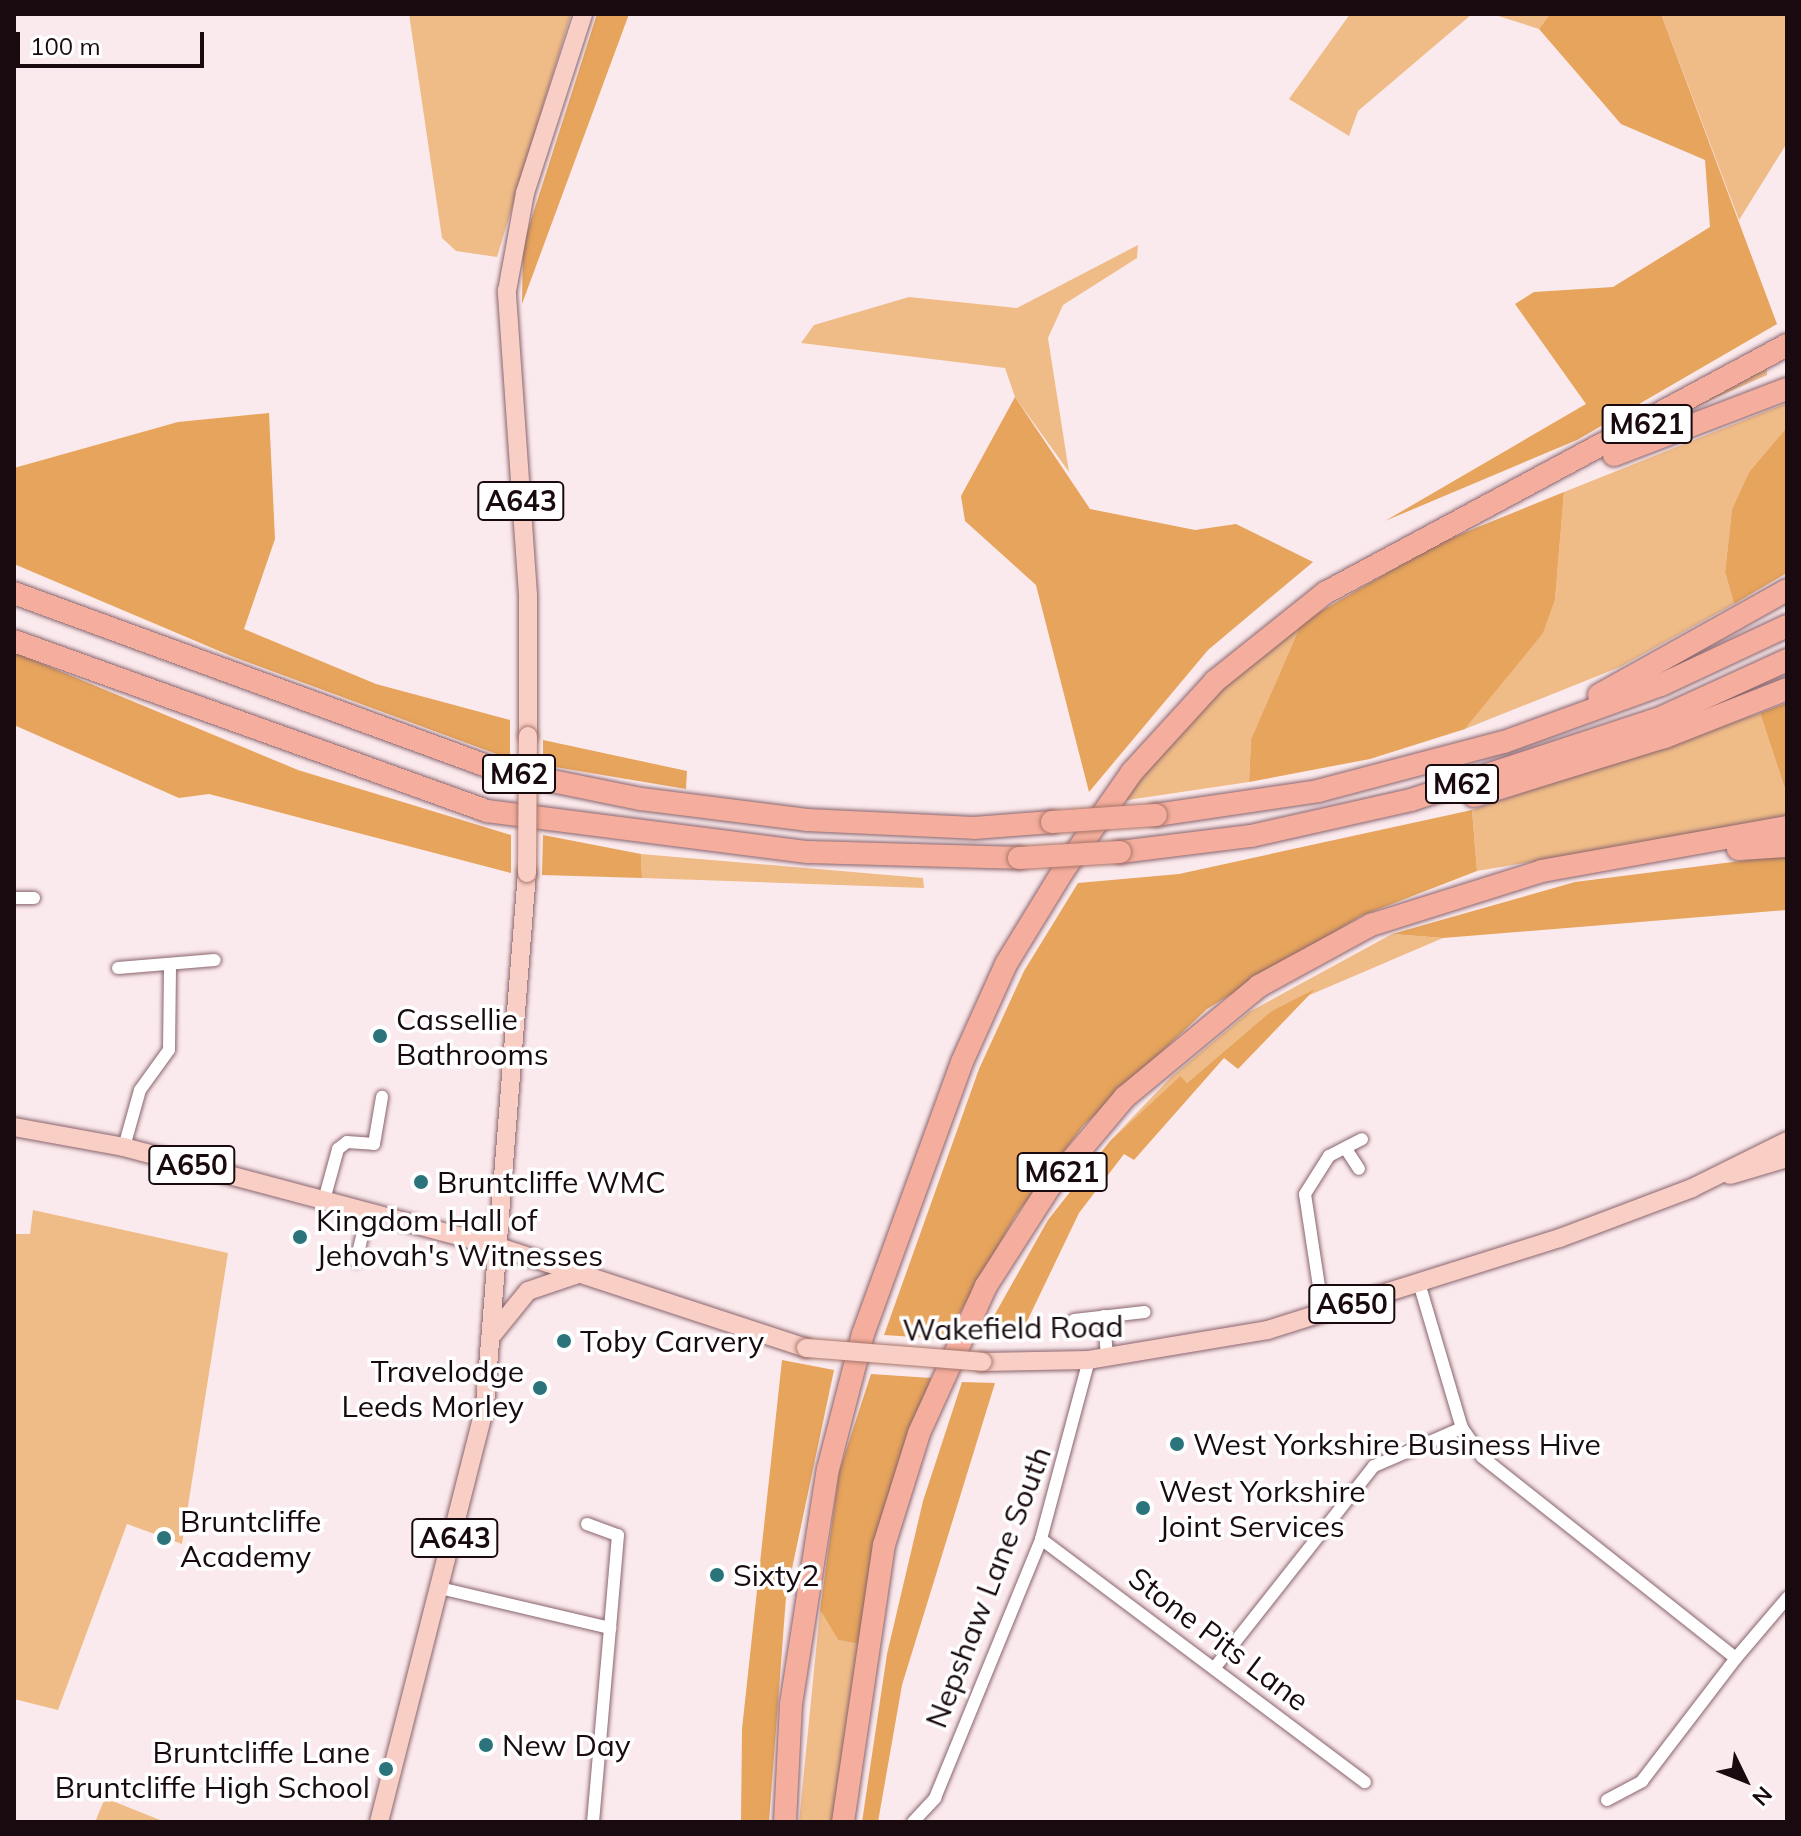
<!DOCTYPE html>
<html>
<head>
<meta charset="utf-8">
<style>
  body { margin:0 }
  #map { position:relative; width:1801px; height:1836px; overflow:hidden; background:#fbeaed; font-family:Mulish,sans-serif }
  div>[style] { position:absolute }
  .green>* { inset:0; background:#efbc88 }
  .forest>* { inset:0; background:#e6a45c }
  .roads { filter:drop-shadow(0 0 2px #89646d) drop-shadow(0 0 2px #89646d) }
  .street>* { height:12px; margin:-6px; padding:0 6px; transform-origin:6px; border-radius:6px; background:#fff }
  .primary>* { height:18px; margin:-9px; padding:0 9px; transform-origin:9px; border-radius:9px; background:#f9cec4 }
  .highway>* { height:22px; margin:-11px; padding:0 11px; transform-origin:11px; border-radius:11px; background:#f5ae9d }
  .bridges { filter:drop-shadow(0 0 2px #a8756b) drop-shadow(0 0 2px #a8756b) }
  .primary-bridge>* { height:18px; margin:-9px; padding:0 9px; transform-origin:9px; border-radius:9px; background:#f9cec4 }
  .highway-bridge>* { height:22px; margin:-11px; padding:0 11px; transform-origin:11px; border-radius:11px; background:#f5ae9d }
  .dots>* { width:22px; height:22px; translate:-50% -50%; box-sizing:border-box; border:4px solid #fff; border-radius:50% }
  span { translate:-50% -50%; white-space:nowrap; text-align:center; line-height:1.15; -webkit-text-stroke:7px #fff; paint-order:stroke }
  .shield-label span { padding:2px 6px; background:#fff; border:2px solid; border-radius:6px; -webkit-text-stroke-width:0 }
  .shield-label { font-size:28px; color:#180a0e; font-weight:700 }
  .poi-label { font-size:30px; color:#180a0e }
  .left { translate:0 -50%; text-align:left }
  .right { translate:-100% -50%; text-align:right }
  .street-label { font-size:30px; color:#180a0e }
  .frame { position:absolute; inset:0; border:16px solid #180a0e; pointer-events:none }
  .north { position:absolute; left:1705px; top:1740px; width:80px; height:80px; -webkit-text-stroke:6px #fff; paint-order:stroke; rotate:133deg; font-size:22px; font-weight:700; line-height:32px; text-align:center; color:#180a0e }
  .north::after { content:''; display:block; margin:auto; width:28px; height:36px; background:#180a0e; clip-path:polygon(50% 0,100% 100%,50% 72%,0 100%) }
  .scale { position:absolute; left:16px; top:32px; width:188px; height:36px; box-sizing:border-box; border:4px solid #180a0e; border-top:0; padding-left:10px; font-size:24px; line-height:28px; white-space:nowrap; color:#180a0e; -webkit-text-stroke:6px #fff; paint-order:stroke }
</style>
</head>
<body>
<div id="map">
  <div class="green">
    <div style="clip-path:polygon(409px 14px,571px 14px,497px 257px,456px 251px,442px 238px)"></div>
    <div style="clip-path:polygon(1350px 14px,1472px 14px,1358px 111px,1349px 136px,1289px 99px)"></div>
    <div style="clip-path:polygon(1492px 14px,1550px 14px,1539px 29px)"></div>
    <div style="clip-path:polygon(1661px 14px,1787px 14px,1787px 143px,1739px 220px)"></div>
    <div style="clip-path:polygon(1138px 245px,1137px 258px,1063px 305px,1048px 338px,1069px 472px,1015px 397px,1005px 368px,801px 343px,814px 325px,909px 297px,1017px 308px)"></div>
    <div style="clip-path:polygon(1766px 362px,1767px 375px,1677px 415px)"></div>
    <div style="clip-path:polygon(1787px 403px,1787px 427px,1749px 472px,1732px 509px,1725px 572px,1734px 604px,1620px 667px,1465px 729px,1543px 632px,1555px 600px,1564px 492px)"></div>
    <div style="clip-path:polygon(1302px 622px,1251px 739px,1249px 782px,1121px 801px,1219px 692px)"></div>
    <div style="clip-path:polygon(1760px 713px,1787px 795px,1787px 819px,1477px 871px,1472px 810px)"></div>
    <div style="clip-path:polygon(641px 854px,923px 878px,924px 888px,642px 878px)"></div>
    <div style="clip-path:polygon(1392px 934px,1443px 938px,1270px 1012px,1187px 1083px,1179px 1077px,1110px 1141px,1172px 1076px,1249px 1012px)"></div>
    <div style="clip-path:polygon(33px 1210px,228px 1253px,182px 1544px,127px 1524px,58px 1710px,14px 1699px,14px 1234px,30px 1234px)"></div>
    <div style="clip-path:polygon(820px 1610px,838px 1640px,859px 1644px,833px 1822px,799px 1822px)"></div>
    <div style="clip-path:polygon(105px 1798px,165px 1822px,95px 1822px)"></div>
  </div>
  <div class="forest">
    <div style="clip-path:polygon(597px 14px,629px 14px,522px 304px,523px 245px)"></div>
    <div style="clip-path:polygon(1550px 14px,1661px 14px,1777px 324px,1577px 440px,1385px 521px,1586px 404px,1515px 304px,1534px 292px,1613px 287px,1710px 227px,1705px 160px,1621px 124px,1539px 29px)"></div>
    <div style="clip-path:polygon(1015px 397px,1090px 509px,1195px 530px,1236px 524px,1313px 562px,1208px 650px,1089px 792px,1036px 585px,965px 521px,961px 496px)"></div>
    <div style="clip-path:polygon(269px 413px,275px 539px,244px 629px,376px 684px,510px 720px,510px 759px,231px 656px,14px 564px,14px 468px,178px 422px)"></div>
    <div style="clip-path:polygon(1787px 427px,1787px 573px,1734px 604px,1725px 572px,1732px 509px,1749px 472px)"></div>
    <div style="clip-path:polygon(1564px 492px,1555px 600px,1543px 633px,1465px 729px,1370px 759px,1249px 782px,1251px 739px,1302px 622px,1439px 543px)"></div>
    <div style="clip-path:polygon(14px 652px,298px 770px,511px 835px,511px 873px,209px 794px,179px 798px,14px 725px)"></div>
    <div style="clip-path:polygon(1787px 703px,1787px 795px,1760px 713px)"></div>
    <div style="clip-path:polygon(543px 740px,687px 771px,686px 789px,543px 765px)"></div>
    <div style="clip-path:polygon(1472px 810px,1477px 871px,1361px 916px,1207px 1009px,1083px 1126px,1016px 1215px,945px 1339px,884px 1335px,979px 1069px,1024px 971px,1078px 883px,1179px 874px)"></div>
    <div style="clip-path:polygon(543px 835px,641px 854px,642px 878px,542px 875px)"></div>
    <div style="clip-path:polygon(1787px 855px,1787px 910px,1443px 938px,1392px 934px,1575px 882px)"></div>
    <div style="clip-path:polygon(1315px 989px,1238px 1069px,1224px 1058px,1134px 1160px,1124px 1154px,1079px 1213px,1019px 1338px,982px 1337px,1048px 1220px,1110px 1141px,1180px 1076px,1187px 1083px,1270px 1012px)"></div>
    <div style="clip-path:polygon(782px 1360px,834px 1370px,786px 1597px,769px 1822px,741px 1822px,742px 1729px)"></div>
    <div style="clip-path:polygon(871px 1374px,931px 1378px,898px 1474px,859px 1644px,838px 1640px,820px 1610px,839px 1472px)"></div>
    <div style="clip-path:polygon(962px 1382px,995px 1383px,902px 1685px,878px 1822px,862px 1822px,887px 1654px,923px 1501px)"></div>
  </div>
  <div class="roads">
    <div class="street">
      <div style="left:14px;top:898px;width:20px"></div>
      <div style="left:118px;top:968px;width:97px;rotate:-4.7deg"></div>
      <div style="left:124px;top:1147px;width:59px;rotate:-74.3deg"></div>
      <div style="left:140px;top:1090px;width:49px;rotate:-54.1deg"></div>
      <div style="left:169px;top:1050px;width:86px;rotate:-89.3deg"></div>
      <div style="left:1348px;top:1152px;width:20px;rotate:57deg"></div>
      <div style="left:324px;top:1200px;width:53px;rotate:-74.6deg"></div>
      <div style="left:338px;top:1149px;width:11px;rotate:-38deg"></div>
      <div style="left:347px;top:1142px;width:27px;rotate:4deg"></div>
      <div style="left:374px;top:1144px;width:48px;rotate:-80.3deg"></div>
      <div style="left:356px;top:1261px;width:50px;rotate:-76.2deg"></div>
      <div style="left:1419px;top:1283px;width:151px;rotate:73.5deg"></div>
      <div style="left:1462px;top:1428px;width:35px;rotate:55deg"></div>
      <div style="left:1482px;top:1457px;width:324px;rotate:38.4deg"></div>
      <div style="left:1736px;top:1658px;width:79px;rotate:-49.6deg"></div>
      <div style="left:1323px;top:1313px;width:120px;rotate:-98.6deg"></div>
      <div style="left:1305px;top:1194px;width:45px;rotate:-57.7deg"></div>
      <div style="left:1329px;top:1156px;width:37px;rotate:-27deg"></div>
      <div style="left:1104px;top:1316px;width:42px;rotate:85.9deg"></div>
      <div style="left:1074px;top:1320px;width:71px;rotate:-6.4deg"></div>
      <div style="left:587px;top:1524px;width:33px;rotate:20deg"></div>
      <div style="left:618px;top:1535px;width:93px;rotate:94.9deg"></div>
      <div style="left:1041px;top:1539px;width:405px;rotate:36.9deg"></div>
      <div style="left:444px;top:1589px;width:171px;rotate:13.2deg"></div>
      <div style="left:610px;top:1628px;width:195px;rotate:95deg"></div>
      <div style="left:1216px;top:1666px;width:255px;rotate:-51.7deg"></div>
      <div style="left:1374px;top:1466px;width:96px;rotate:-23.4deg"></div>
      <div style="left:1607px;top:1800px;width:40px;rotate:-28deg"></div>
      <div style="left:1642px;top:1781px;width:155px;rotate:-52.6deg"></div>
      <div style="left:913px;top:1822px;width:33px;rotate:-47deg"></div>
      <div style="left:935px;top:1798px;width:280px;rotate:-67.7deg"></div>
      <div style="left:1041px;top:1539px;width:185px;rotate:-75deg"></div>
    </div>
    <div class="primary">
      <div style="left:528px;top:736px;width:141px;rotate:-90deg"></div>
      <div style="left:528px;top:595px;width:305px;rotate:-94deg"></div>
      <div style="left:507px;top:291px;width:100px;rotate:-79.6deg"></div>
      <div style="left:525px;top:193px;width:188px;rotate:-72deg"></div>
      <div style="left:14px;top:1127px;width:112px;rotate:10.3deg"></div>
      <div style="left:124px;top:1147px;width:388px;rotate:14.9deg"></div>
      <div style="left:499px;top:1247px;width:323px;rotate:18.2deg"></div>
      <div style="left:1730px;top:1175px;width:59px;rotate:-16.6deg"></div>
      <div style="left:493px;top:1334px;width:55px;rotate:-50.9deg"></div>
      <div style="left:528px;top:1291px;width:50px;rotate:-18.8deg"></div>
      <div style="left:982px;top:1362px;width:107px;rotate:-1.1deg"></div>
      <div style="left:1089px;top:1360px;width:181px;rotate:-9.5deg"></div>
      <div style="left:1268px;top:1330px;width:306px;rotate:-17.5deg"></div>
      <div style="left:1560px;top:1238px;width:141px;rotate:-20.7deg"></div>
      <div style="left:1692px;top:1188px;width:106px;rotate:-26.3deg"></div>
      <div style="left:379px;top:1822px;width:430px;rotate:-75.7deg"></div>
      <div style="left:485px;top:1405px;width:534px;rotate:-85.49deg"></div>
    </div>
    <div class="highway">
      <div style="left:1614px;top:455px;width:185px;rotate:-20.9deg"></div>
      <div style="left:14px;top:593px;width:515px;rotate:20.09deg"></div>
      <div style="left:498px;top:770px;width:146px;rotate:11.5deg"></div>
      <div style="left:641px;top:799px;width:167px;rotate:7.2deg"></div>
      <div style="left:807px;top:820px;width:167px;rotate:2.7deg"></div>
      <div style="left:974px;top:828px;width:78px;rotate:-4.4deg"></div>
      <div style="left:14px;top:641px;width:503px;rotate:19.77deg"></div>
      <div style="left:487px;top:811px;width:325px;rotate:7.3deg"></div>
      <div style="left:809px;top:852px;width:210px;rotate:1.6deg"></div>
      <div style="left:1599px;top:695px;width:215px;rotate:-29.2deg"></div>
      <div style="left:1474px;top:796px;width:200px;rotate:-17.2deg"></div>
      <div style="left:1665px;top:737px;width:131px;rotate:-21.5deg"></div>
      <div style="left:1156px;top:815px;width:164px;rotate:-8.4deg"></div>
      <div style="left:1318px;top:791px;width:192px;rotate:-14.8deg"></div>
      <div style="left:1504px;top:742px;width:167px;rotate:-20deg"></div>
      <div style="left:1661px;top:685px;width:139px;rotate:-25.1deg"></div>
      <div style="left:1738px;top:849px;width:49px;rotate:-3.5deg"></div>
      <div style="left:1120px;top:852px;width:132px;rotate:-7deg"></div>
      <div style="left:1251px;top:836px;width:164px;rotate:-12.7deg"></div>
      <div style="left:1411px;top:800px;width:260px;rotate:-18.2deg"></div>
      <div style="left:1658px;top:719px;width:142px;rotate:-24.6deg"></div>
      <div style="left:785px;top:1822px;width:118px;rotate:-87.1deg"></div>
      <div style="left:791px;top:1704px;width:238px;rotate:-81.1deg"></div>
      <div style="left:828px;top:1469px;width:139px;rotate:-75.5deg"></div>
      <div style="left:863px;top:1334px;width:289px;rotate:-70deg"></div>
      <div style="left:962px;top:1062px;width:107px;rotate:-65.8deg"></div>
      <div style="left:1006px;top:964px;width:109px;rotate:-58.5deg"></div>
      <div style="left:1063px;top:871px;width:121px;rotate:-55.1deg"></div>
      <div style="left:1132px;top:772px;width:123px;rotate:-47.6deg"></div>
      <div style="left:1215px;top:681px;width:141px;rotate:-38.7deg"></div>
      <div style="left:1325px;top:593px;width:524px;rotate:-28.23deg"></div>
      <div style="left:843px;top:1822px;width:280px;rotate:-81.6deg"></div>
      <div style="left:884px;top:1545px;width:117px;rotate:-72.6deg"></div>
      <div style="left:919px;top:1433px;width:162px;rotate:-65.5deg"></div>
      <div style="left:986px;top:1286px;width:119px;rotate:-57.4deg"></div>
      <div style="left:1050px;top:1186px;width:116px;rotate:-49.9deg"></div>
      <div style="left:1125px;top:1097px;width:174px;rotate:-39.6deg"></div>
      <div style="left:1259px;top:986px;width:128px;rotate:-28.6deg"></div>
      <div style="left:1371px;top:925px;width:179px;rotate:-17.5deg"></div>
      <div style="left:1542px;top:871px;width:249px;rotate:-10.2deg"></div>
    </div>
  </div>
  <div class="bridges">
    <div class="primary-bridge">
      <div style="left:527px;top:873px;width:137px;rotate:-89.6deg"></div>
      <div style="left:806px;top:1348px;width:177px;rotate:4.5deg"></div>
    </div>
    <div class="highway-bridge">
      <div style="left:1052px;top:822px;width:104px;rotate:-3.9deg"></div>
      <div style="left:1019px;top:858px;width:101px;rotate:-3.4deg"></div>
    </div>
  </div>
  <div class="dots">
    <div style="left:380px;top:1036px;background:#2b747b"></div>
    <div style="left:421px;top:1182px;background:#2b747b"></div>
    <div style="left:300px;top:1237px;background:#2b747b"></div>
    <div style="left:564px;top:1341px;background:#2b747b"></div>
    <div style="left:540px;top:1388px;background:#2b747b"></div>
    <div style="left:1177px;top:1444px;background:#2b747b"></div>
    <div style="left:1143px;top:1508px;background:#2b747b"></div>
    <div style="left:164px;top:1538px;background:#2b747b"></div>
    <div style="left:717px;top:1575px;background:#2b747b"></div>
    <div style="left:486px;top:1745px;background:#2b747b"></div>
    <div style="left:386px;top:1769px;background:#2b747b"></div>
  </div>
  <div class="shield-label">
    <span style="left:1647px;top:424px">M621</span>
    <span style="left:521px;top:501px">A643</span>
    <span style="left:519px;top:774px">M62</span>
    <span style="left:1462px;top:784px">M62</span>
    <span style="left:192px;top:1165px">A650</span>
    <span style="left:1062px;top:1172px">M621</span>
    <span style="left:1352px;top:1304px">A650</span>
    <span style="left:455px;top:1538px">A643</span>
  </div>
  <div class="poi-label">
    <span class="left" style="left:396px;top:1036px">Cassellie<br>Bathrooms</span>
    <span class="left" style="left:437px;top:1182px">Bruntcliffe WMC</span>
    <span class="left" style="left:316px;top:1237px">Kingdom Hall of<br>Jehovah's Witnesses</span>
    <span class="left" style="left:580px;top:1341px">Toby Carvery</span>
    <span class="right" style="left:524px;top:1388px">Travelodge<br>Leeds Morley</span>
    <span class="left" style="left:1193px;top:1444px">West Yorkshire Business Hive</span>
    <span class="left" style="left:1159px;top:1508px">West Yorkshire<br>Joint Services</span>
    <span class="left" style="left:180px;top:1538px">Bruntcliffe<br>Academy</span>
    <span class="left" style="left:733px;top:1575px">Sixty2</span>
    <span class="left" style="left:502px;top:1745px">New Day</span>
    <span class="right" style="left:370px;top:1769px">Bruntcliffe Lane<br>Bruntcliffe High School</span>
  </div>
  <div class="street-label">
    <span style="left:1013px;top:1328px;rotate:-1deg">Wakefield Road</span>
    <span style="left:988px;top:1587px;rotate:-69deg">Nepshaw Lane South</span>
    <span style="left:1219px;top:1639px;rotate:37deg">Stone Pits Lane</span>
  </div>
  <div class="frame"></div>
  <div class="north">N</div>
  <div class="scale">100 m</div>
</div>
</body>
</html>
